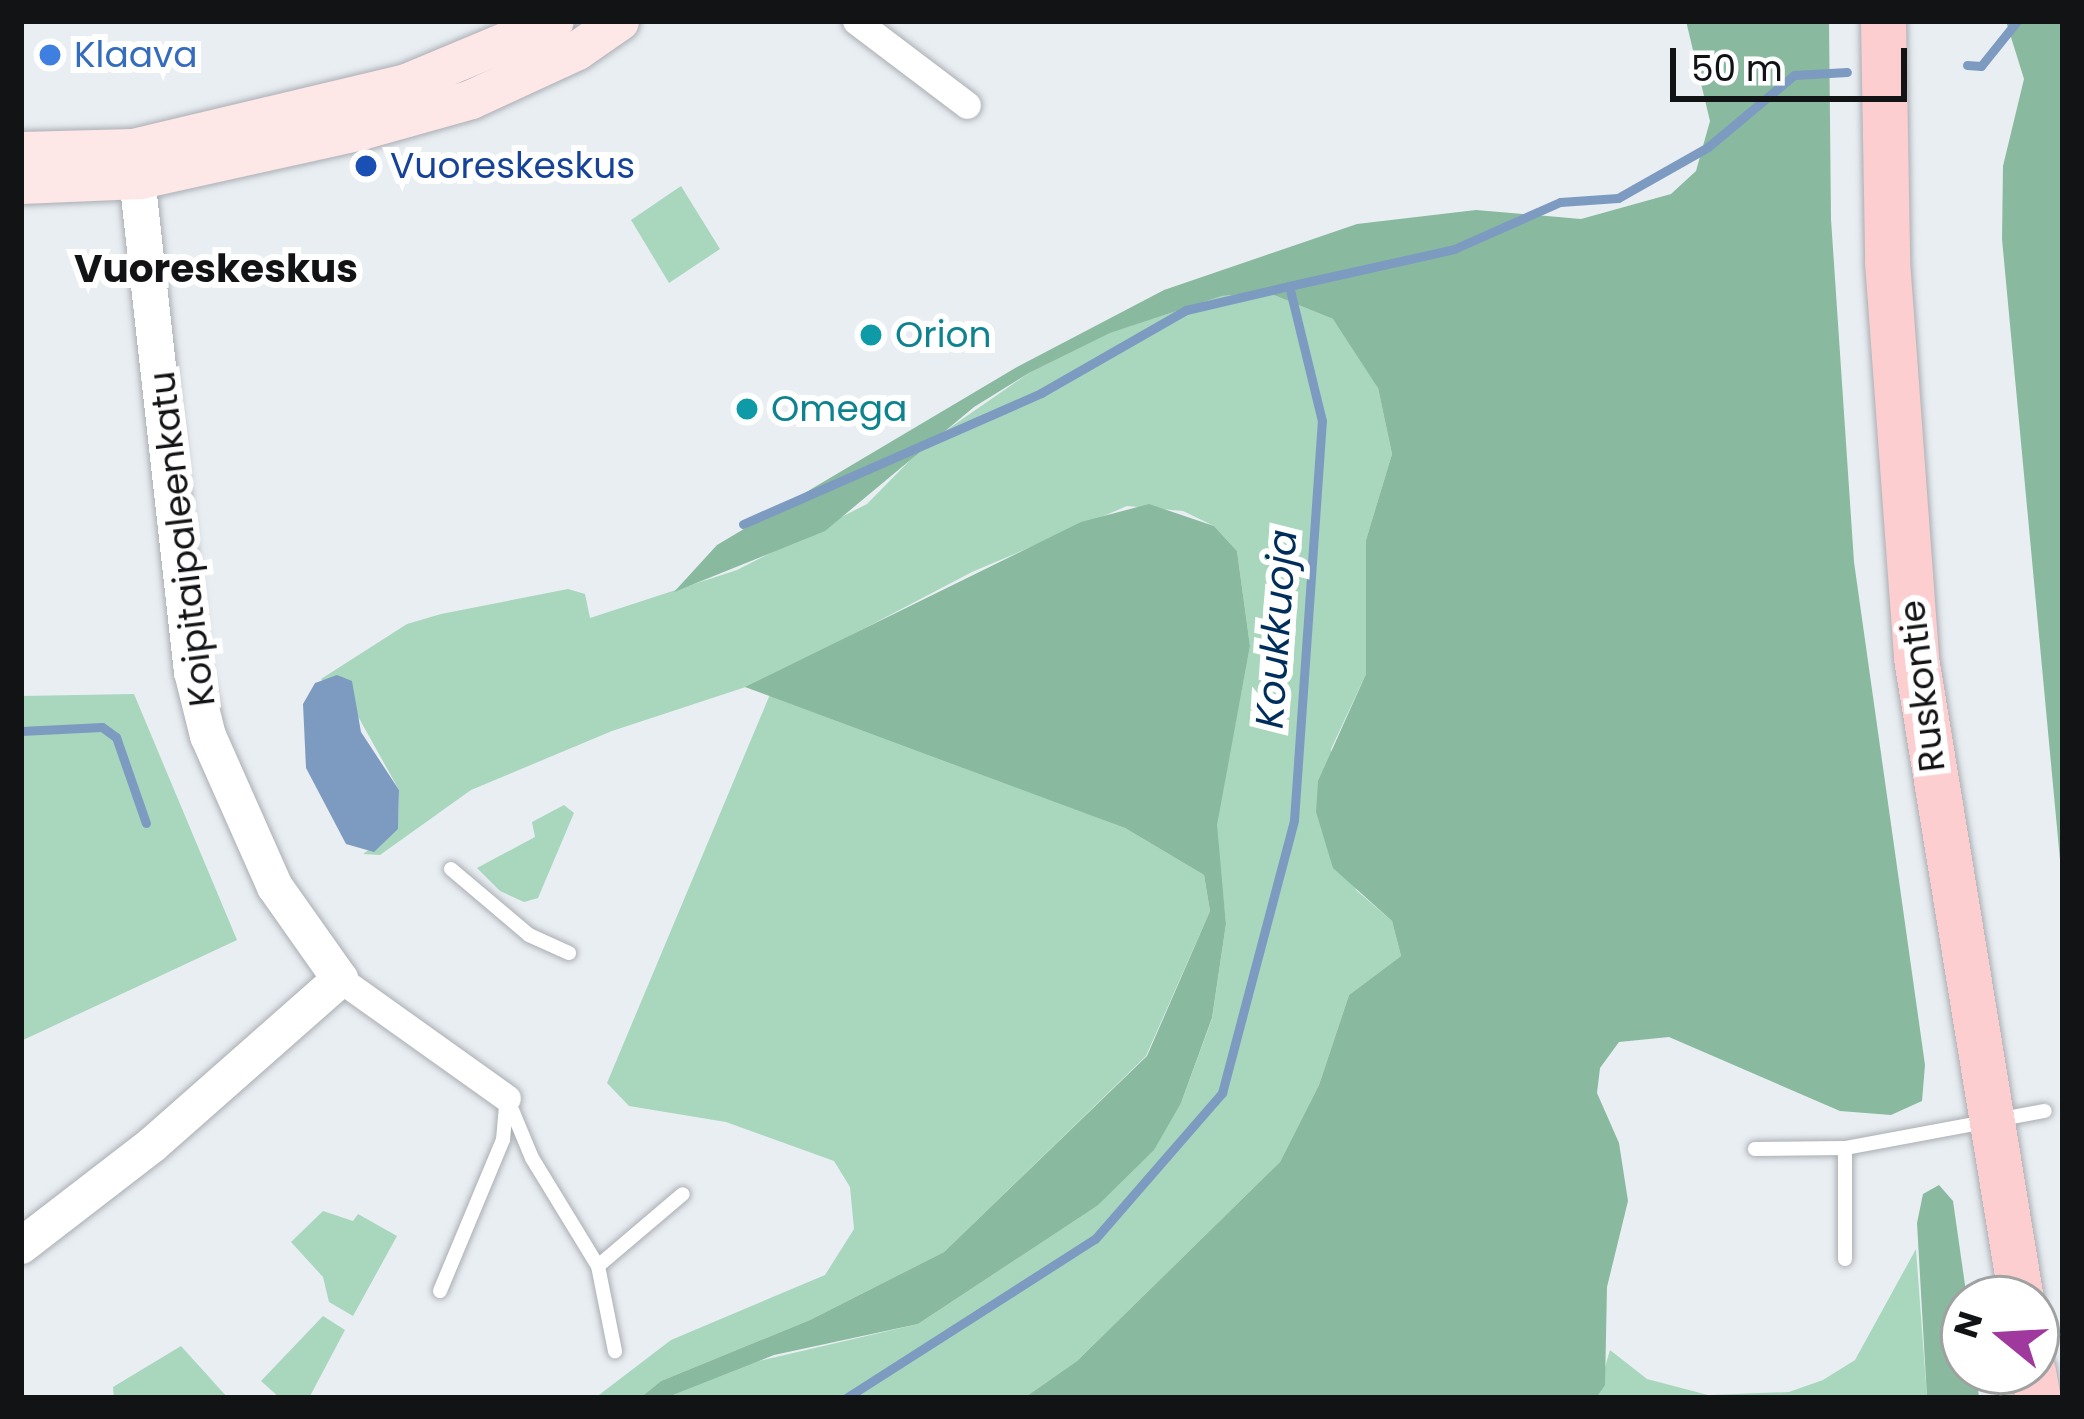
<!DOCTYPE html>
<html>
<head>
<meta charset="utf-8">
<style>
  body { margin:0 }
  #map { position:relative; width:2084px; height:1419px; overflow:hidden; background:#e9eef3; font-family:Poppins,sans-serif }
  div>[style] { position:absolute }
  .green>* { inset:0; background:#a8d7bd }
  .forest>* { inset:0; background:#89b99f }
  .water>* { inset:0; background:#7d9bc0 }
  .stream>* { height:9px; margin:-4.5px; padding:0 4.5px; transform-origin:4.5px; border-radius:4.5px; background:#7d9bc0 }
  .roads { filter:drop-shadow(0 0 3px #aaaeb3) drop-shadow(0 0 3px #aaaeb3) }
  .service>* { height:14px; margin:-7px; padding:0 7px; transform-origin:7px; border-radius:7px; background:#fff }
  .minor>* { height:27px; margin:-13.5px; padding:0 13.5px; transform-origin:13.5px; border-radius:13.5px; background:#fff }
  .tertiary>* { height:36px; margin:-18px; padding:0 18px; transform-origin:18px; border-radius:18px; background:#fff }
  .secondary>* { height:39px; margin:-19.5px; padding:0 19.5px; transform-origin:19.5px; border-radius:19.5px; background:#fee7e7 }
  .primary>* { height:45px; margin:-22.5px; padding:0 22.5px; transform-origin:22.5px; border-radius:22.5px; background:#fdcecf }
  .dots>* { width:33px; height:33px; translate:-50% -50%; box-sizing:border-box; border:6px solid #fff; border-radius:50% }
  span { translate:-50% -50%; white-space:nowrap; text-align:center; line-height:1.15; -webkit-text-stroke:12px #fff; paint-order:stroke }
  .shop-label { font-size:36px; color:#366cbe }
  .left { translate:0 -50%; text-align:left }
  .transit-label { font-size:36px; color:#164399 }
  .culture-label { font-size:36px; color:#0d838f }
  .street-label { font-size:36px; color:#121315 }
  .neighbourhood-label { font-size:39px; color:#121315; font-weight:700 }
  .water-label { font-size:39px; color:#002e5c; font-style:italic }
  .frame { position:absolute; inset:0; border:24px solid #121315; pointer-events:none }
  .north { position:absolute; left:1940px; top:1275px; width:120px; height:120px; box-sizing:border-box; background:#fff; border:3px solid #a0a1a1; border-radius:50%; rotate:288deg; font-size:33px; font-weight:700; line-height:48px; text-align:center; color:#121315 }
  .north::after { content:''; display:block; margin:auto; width:42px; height:54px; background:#a0399d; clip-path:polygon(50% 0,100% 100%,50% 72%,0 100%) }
  .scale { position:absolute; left:1670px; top:48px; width:237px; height:54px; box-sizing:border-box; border:6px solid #121315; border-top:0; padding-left:15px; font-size:36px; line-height:42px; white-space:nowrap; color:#121315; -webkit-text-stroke:9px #fff; paint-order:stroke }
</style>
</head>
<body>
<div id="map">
  <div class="green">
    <div style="clip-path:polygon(681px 186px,720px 249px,669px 283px,631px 220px)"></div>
    <div style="clip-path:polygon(1266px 292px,1333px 319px,1357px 345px,1378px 388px,1392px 454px,1366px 540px,1366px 674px,1331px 749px,1356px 890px,1392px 921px,1401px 956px,1349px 995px,1319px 1085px,1280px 1162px,1077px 1361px,1024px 1398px,665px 1398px,720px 1370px,918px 1324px,1097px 1206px,1181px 1103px,1212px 1019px,1226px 924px,1216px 825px,1250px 646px,1237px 551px,1214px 526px,1183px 511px,1127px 506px,972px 572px,764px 681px,612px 731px,471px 790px,380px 855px,363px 854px,398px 829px,399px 790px,355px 711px,321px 679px,407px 624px,441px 614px,568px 589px,585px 594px,590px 618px,737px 570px,867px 504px,925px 445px,1029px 373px,1109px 333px,1222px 296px)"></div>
    <div style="clip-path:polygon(771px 692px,1125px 828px,1204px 875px,1210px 911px,1146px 1056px,944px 1252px,810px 1320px,661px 1381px,640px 1398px,595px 1398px,671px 1340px,825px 1275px,854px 1229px,850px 1187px,834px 1161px,726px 1122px,629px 1106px,607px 1083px)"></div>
    <div style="clip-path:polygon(134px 694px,237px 940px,21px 1041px,21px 696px)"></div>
    <div style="clip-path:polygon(564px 805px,574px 813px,538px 898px,524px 902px,500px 891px,477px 868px,535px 837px,532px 822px)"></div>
    <div style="clip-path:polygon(323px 1211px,353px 1221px,358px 1214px,397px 1236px,353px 1316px,329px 1302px,323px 1277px,291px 1242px)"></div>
    <div style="clip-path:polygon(1916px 1249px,1927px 1398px,1596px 1398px,1610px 1350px,1647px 1379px,1708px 1395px,1789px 1392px,1823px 1380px,1855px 1360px)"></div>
    <div style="clip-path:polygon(323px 1316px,345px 1330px,309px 1398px,280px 1398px,261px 1381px)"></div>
    <div style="clip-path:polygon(181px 1346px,228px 1398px,114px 1398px,113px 1387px)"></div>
  </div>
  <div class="forest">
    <div style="clip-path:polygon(1686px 21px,1829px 21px,1831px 219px,1854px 562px,1925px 1065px,1922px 1101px,1891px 1115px,1840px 1111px,1669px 1037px,1619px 1042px,1600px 1068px,1597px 1093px,1619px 1143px,1628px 1201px,1607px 1287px,1605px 1385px,1596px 1398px,1024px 1398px,1077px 1361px,1280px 1162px,1319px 1085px,1349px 995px,1401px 956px,1392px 921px,1333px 868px,1316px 812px,1318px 781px,1366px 674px,1366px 540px,1392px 454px,1378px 388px,1333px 319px,1266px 292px,1222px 296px,1110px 333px,1029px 373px,974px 407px,825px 531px,674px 592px,717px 545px,1017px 367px,1164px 290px,1357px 224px,1476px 210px,1581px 219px,1671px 194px,1696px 171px,1710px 121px)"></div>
    <div style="clip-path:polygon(2006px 21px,2063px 21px,2063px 892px,2002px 239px,2003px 166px,2024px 79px)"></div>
    <div style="clip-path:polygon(1149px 504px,1214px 526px,1237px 551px,1250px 646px,1217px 825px,1226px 924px,1212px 1018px,1181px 1103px,1154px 1150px,1097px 1206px,918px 1324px,774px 1355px,665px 1398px,640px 1398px,661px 1381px,810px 1320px,944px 1252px,1147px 1056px,1210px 911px,1204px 875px,1125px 828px,745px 687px,1081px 522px)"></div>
    <div style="clip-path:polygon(1939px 1185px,1953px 1201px,1967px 1299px,1964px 1371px,1976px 1371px,1979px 1398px,1927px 1398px,1917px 1223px,1923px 1194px)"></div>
  </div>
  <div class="water">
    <div style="clip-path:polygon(337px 675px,352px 681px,361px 732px,399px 790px,398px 829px,374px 852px,346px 844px,306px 768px,303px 704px,315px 683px)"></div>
  </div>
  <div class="stream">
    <div style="left:1967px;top:65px;width:14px;rotate:4deg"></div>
    <div style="left:1981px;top:66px;width:58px;rotate:-51.3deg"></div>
    <div style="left:743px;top:524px;width:326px;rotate:-23.7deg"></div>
    <div style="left:1041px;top:393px;width:167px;rotate:-29.8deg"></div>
    <div style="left:1186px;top:310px;width:106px;rotate:-13.1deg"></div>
    <div style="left:21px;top:731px;width:81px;rotate:-2.8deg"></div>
    <div style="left:102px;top:727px;width:17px;rotate:36deg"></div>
    <div style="left:116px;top:737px;width:91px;rotate:70.8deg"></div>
    <div style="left:846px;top:1398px;width:295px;rotate:-32.6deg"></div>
    <div style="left:1095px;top:1239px;width:194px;rotate:-49deg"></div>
    <div style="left:1222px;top:1093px;width:282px;rotate:-75.2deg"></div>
    <div style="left:1294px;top:820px;width:400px;rotate:-86deg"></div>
    <div style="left:1322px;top:421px;width:139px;rotate:-103.7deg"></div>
    <div style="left:1289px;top:286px;width:169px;rotate:-12.6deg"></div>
    <div style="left:1454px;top:249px;width:116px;rotate:-23.9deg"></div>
    <div style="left:1560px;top:202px;width:58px;rotate:-3.9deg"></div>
    <div style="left:1618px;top:198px;width:103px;rotate:-29.5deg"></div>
    <div style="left:1708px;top:147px;width:112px;rotate:-39.9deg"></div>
    <div style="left:1794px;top:75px;width:53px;rotate:-3.2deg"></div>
  </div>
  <div class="roads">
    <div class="service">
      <div style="left:451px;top:869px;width:102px;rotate:40.2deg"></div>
      <div style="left:529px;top:935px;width:44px;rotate:24.2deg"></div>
      <div style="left:507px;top:1098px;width:65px;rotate:67.4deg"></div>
      <div style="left:532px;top:1158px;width:127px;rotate:58.6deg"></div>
      <div style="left:598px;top:1266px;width:87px;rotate:78.7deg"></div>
      <div style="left:1845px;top:1148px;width:111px;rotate:90deg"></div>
      <div style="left:1755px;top:1149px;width:90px;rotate:-0.6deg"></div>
      <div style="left:1845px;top:1148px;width:203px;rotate:-10.5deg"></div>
      <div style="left:598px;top:1266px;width:111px;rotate:-40.3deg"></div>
      <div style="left:440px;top:1291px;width:164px;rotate:-67.4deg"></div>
      <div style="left:503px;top:1140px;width:37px;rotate:-85deg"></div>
    </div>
    <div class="minor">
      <div style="left:856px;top:21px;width:139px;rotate:37.1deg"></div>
      <div style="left:340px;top:979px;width:205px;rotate:35.5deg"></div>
    </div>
    <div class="tertiary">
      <div style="left:21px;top:1246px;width:165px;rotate:-37.6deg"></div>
      <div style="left:152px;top:1145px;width:251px;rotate:-41.4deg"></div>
      <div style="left:340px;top:979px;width:113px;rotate:-125.2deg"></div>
      <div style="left:275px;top:887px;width:165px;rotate:-113.9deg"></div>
      <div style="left:208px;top:736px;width:66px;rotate:-104deg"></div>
      <div style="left:192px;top:672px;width:524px;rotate:-96.35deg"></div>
    </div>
    <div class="secondary">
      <div style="left:21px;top:151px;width:112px;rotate:-1.5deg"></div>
      <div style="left:133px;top:148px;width:281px;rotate:-13.4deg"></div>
      <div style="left:406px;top:83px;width:160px;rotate:-22.7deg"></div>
      <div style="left:21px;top:184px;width:119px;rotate:-2.4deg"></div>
      <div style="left:140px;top:179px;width:226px;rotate:-12.5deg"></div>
      <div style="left:361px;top:130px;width:114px;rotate:-15.7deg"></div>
      <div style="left:471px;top:99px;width:117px;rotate:-24.8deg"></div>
      <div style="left:577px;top:50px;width:51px;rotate:-34.6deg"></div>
    </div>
    <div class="primary">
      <div style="left:1883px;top:21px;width:240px;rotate:89deg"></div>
      <div style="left:1887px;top:261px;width:398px;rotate:85.8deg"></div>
      <div style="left:1916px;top:658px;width:650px;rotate:80.7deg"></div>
      <div style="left:2033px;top:1371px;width:27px;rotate:80deg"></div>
    </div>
  </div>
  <div class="dots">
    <div style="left:50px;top:55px;background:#3f7fe0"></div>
    <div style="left:366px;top:166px;background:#1a4fb4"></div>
    <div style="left:871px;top:335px;background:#0f9aa8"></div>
    <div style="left:747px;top:409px;background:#0f9aa8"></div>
  </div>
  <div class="shop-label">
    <span class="left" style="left:74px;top:55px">Klaava</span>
  </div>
  <div class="transit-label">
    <span class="left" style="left:390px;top:166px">Vuoreskeskus</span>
  </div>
  <div class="culture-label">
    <span class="left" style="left:895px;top:335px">Orion</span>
    <span class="left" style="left:771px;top:409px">Omega</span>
  </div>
  <div class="street-label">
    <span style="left:182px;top:539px;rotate:-97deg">Koipitaipaleenkatu</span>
    <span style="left:1922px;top:686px;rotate:-97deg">Ruskontie</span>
  </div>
  <div class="neighbourhood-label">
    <span style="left:216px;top:269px">Vuoreskeskus</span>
  </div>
  <div class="water-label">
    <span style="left:1277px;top:629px;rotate:-86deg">Koukkuoja</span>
  </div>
  <div class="frame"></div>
  <div class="north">N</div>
  <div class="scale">50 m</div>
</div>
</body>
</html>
